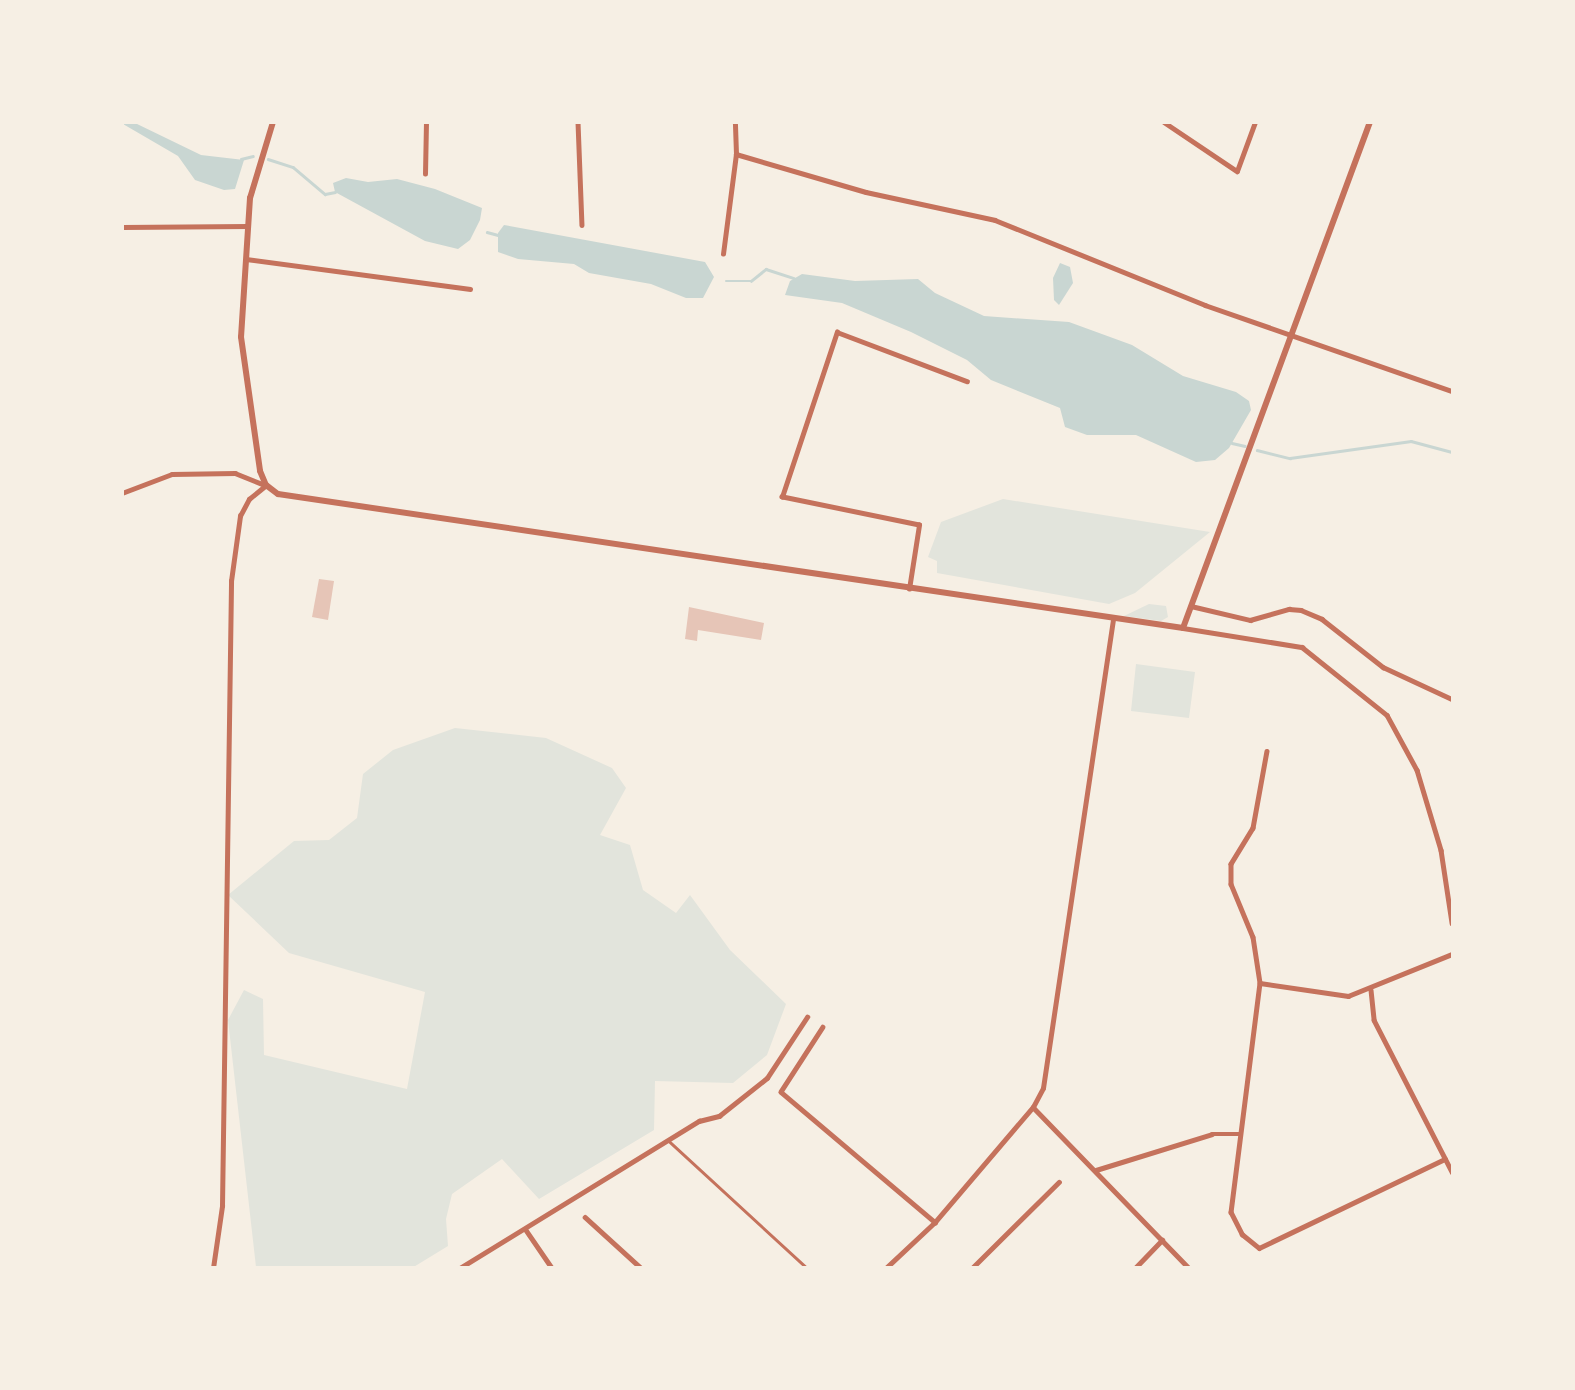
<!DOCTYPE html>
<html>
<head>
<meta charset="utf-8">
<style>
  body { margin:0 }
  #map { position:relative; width:1575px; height:1390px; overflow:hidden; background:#f6efe4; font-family:Roboto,sans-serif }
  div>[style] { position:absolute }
  .green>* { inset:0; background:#e2e4dc }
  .water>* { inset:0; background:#c9d6d2 }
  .stream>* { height:2.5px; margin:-1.25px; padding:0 1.25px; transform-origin:1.25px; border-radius:1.25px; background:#c9d6d2 }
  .building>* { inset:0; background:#e6c5b7 }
  .service>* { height:2.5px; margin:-1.25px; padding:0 1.25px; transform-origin:1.25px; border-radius:1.25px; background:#c5725c }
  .minor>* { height:4.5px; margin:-2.25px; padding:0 2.25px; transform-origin:2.25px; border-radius:2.25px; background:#c5725c }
  .tertiary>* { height:6px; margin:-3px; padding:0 3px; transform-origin:3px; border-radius:3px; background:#c5725c }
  span { translate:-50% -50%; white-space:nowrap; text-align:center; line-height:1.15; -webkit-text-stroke:5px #f6efe4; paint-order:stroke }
  .frame { position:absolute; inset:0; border:124px solid #f6efe4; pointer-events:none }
</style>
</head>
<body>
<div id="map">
  <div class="green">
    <div style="clip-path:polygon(1003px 499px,1210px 532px,1135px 593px,1109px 604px,937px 573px,937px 561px,928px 557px,941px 522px)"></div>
    <div style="clip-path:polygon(1149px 604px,1166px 606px,1168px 617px,1161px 621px,1124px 616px)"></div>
    <div style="clip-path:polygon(1136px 664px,1195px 672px,1189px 718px,1131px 711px)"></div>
    <div style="clip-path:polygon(455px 728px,546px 738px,612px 768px,626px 788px,600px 835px,630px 845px,643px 890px,676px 913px,690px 895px,730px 950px,786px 1004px,767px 1055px,733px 1083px,655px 1081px,654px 1130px,539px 1199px,502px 1159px,452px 1194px,446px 1219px,448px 1246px,412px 1268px,256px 1267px,228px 1020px,244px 990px,263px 999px,264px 1055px,407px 1089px,425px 992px,289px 953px,228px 895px,294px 841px,329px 840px,357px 818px,363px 774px,393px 750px)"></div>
  </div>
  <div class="water">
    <div style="clip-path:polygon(135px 123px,201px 155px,244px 160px,235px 189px,224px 190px,195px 180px,178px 156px,123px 124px)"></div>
    <div style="clip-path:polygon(346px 178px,368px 182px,397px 179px,435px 189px,482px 208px,480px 220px,470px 240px,458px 249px,425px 241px,335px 192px,333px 183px)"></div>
    <div style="clip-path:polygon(504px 225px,705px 262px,714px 277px,703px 298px,686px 298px,651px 284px,589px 273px,574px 264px,518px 259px,498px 252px,498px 233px)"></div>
    <div style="clip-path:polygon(1060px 263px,1070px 267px,1073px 283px,1059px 305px,1054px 300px,1053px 278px)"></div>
    <div style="clip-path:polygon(802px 274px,855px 281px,918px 279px,935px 293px,984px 316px,1069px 322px,1132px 345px,1183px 376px,1236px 392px,1249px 401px,1251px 410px,1229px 448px,1215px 460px,1196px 462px,1136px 435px,1087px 435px,1065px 427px,1060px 408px,991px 380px,967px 360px,911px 332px,842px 303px,785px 295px,790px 281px)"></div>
  </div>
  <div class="stream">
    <div style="left:241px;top:159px;width:12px;rotate:-14deg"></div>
    <div style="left:268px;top:159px;width:26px;rotate:18deg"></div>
    <div style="left:293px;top:167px;width:42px;rotate:40.2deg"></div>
    <div style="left:325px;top:194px;width:10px;rotate:-11deg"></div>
    <div style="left:487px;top:232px;width:11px;rotate:15deg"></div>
    <div style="left:726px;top:281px;width:25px"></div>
    <div style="left:751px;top:281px;width:19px;rotate:-39deg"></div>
    <div style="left:766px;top:269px;width:29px;rotate:18deg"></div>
    <div style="left:1232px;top:443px;width:13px;rotate:13deg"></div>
    <div style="left:1257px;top:450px;width:34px;rotate:14deg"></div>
    <div style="left:1290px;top:458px;width:122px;rotate:-8deg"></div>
    <div style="left:1411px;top:441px;width:42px;rotate:15deg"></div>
  </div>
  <div class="building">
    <div style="clip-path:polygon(319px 579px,334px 581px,328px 620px,312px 617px)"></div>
    <div style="clip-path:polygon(689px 607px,764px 623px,761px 640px,698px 630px,697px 641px,685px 639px)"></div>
  </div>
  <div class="service">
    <div style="left:670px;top:1142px;width:186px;rotate:42.6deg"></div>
  </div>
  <div class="minor">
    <div style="left:578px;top:122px;width:103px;rotate:87.8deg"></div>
    <div style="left:1164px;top:122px;width:88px;rotate:33.9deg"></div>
    <div style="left:1237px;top:171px;width:52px;rotate:-69.8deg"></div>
    <div style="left:736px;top:154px;width:135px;rotate:16.3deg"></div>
    <div style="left:866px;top:192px;width:132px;rotate:12.2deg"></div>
    <div style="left:995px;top:220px;width:227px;rotate:22deg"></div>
    <div style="left:1205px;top:305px;width:262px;rotate:19.2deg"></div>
    <div style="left:425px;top:174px;width:52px;rotate:-88.9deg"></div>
    <div style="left:122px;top:227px;width:126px;rotate:-0.5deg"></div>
    <div style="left:723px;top:254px;width:101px;rotate:-82.6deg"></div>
    <div style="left:736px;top:154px;width:32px;rotate:-92deg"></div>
    <div style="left:246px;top:259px;width:226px;rotate:7.6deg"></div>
    <div style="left:122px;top:493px;width:53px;rotate:-20.8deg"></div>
    <div style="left:172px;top:474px;width:63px;rotate:-0.9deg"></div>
    <div style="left:235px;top:473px;width:32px;rotate:22deg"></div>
    <div style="left:909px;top:589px;width:65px;rotate:-81.1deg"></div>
    <div style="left:919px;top:525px;width:140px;rotate:-168.4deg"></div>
    <div style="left:782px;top:497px;width:174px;rotate:-71.6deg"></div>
    <div style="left:837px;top:332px;width:139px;rotate:20.7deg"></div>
    <div style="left:1191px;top:606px;width:61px;rotate:13.3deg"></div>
    <div style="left:1250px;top:620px;width:41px;rotate:-15.8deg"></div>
    <div style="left:1289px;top:609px;width:12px;rotate:5deg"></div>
    <div style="left:1301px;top:610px;width:23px;rotate:23deg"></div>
    <div style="left:1322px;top:619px;width:78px;rotate:38.2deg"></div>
    <div style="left:1383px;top:667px;width:76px;rotate:24.9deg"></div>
    <div style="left:1183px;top:628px;width:121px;rotate:9.1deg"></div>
    <div style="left:1302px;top:647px;width:109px;rotate:38.7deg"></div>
    <div style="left:1387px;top:715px;width:63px;rotate:61.4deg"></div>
    <div style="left:1417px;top:770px;width:84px;rotate:73.3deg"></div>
    <div style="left:1441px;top:850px;width:74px;rotate:81.4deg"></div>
    <div style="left:1267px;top:751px;width:78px;rotate:100.3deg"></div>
    <div style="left:1253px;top:828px;width:42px;rotate:121.4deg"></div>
    <div style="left:1231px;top:864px;width:20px;rotate:90deg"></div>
    <div style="left:1231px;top:884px;width:57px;rotate:67.5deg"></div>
    <div style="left:1253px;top:937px;width:47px;rotate:81.3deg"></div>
    <div style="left:1260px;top:983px;width:231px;rotate:97.2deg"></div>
    <div style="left:1231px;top:1212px;width:25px;rotate:63deg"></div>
    <div style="left:1242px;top:1234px;width:22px;rotate:39deg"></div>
    <div style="left:1259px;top:1248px;width:206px;rotate:-25.6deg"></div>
    <div style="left:1260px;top:983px;width:89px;rotate:8.4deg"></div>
    <div style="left:1348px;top:996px;width:112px;rotate:-22deg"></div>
    <div style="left:1371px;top:990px;width:30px;rotate:84deg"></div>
    <div style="left:1374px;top:1020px;width:171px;rotate:62.8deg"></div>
    <div style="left:823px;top:1027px;width:77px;rotate:122.9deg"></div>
    <div style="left:781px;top:1092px;width:202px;rotate:40.2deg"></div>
    <div style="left:1033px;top:1107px;width:224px;rotate:45.9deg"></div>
    <div style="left:1096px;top:1170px;width:121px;rotate:-17.2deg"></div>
    <div style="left:1212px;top:1134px;width:27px"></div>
    <div style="left:585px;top:1217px;width:76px;rotate:42.3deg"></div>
    <div style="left:526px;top:1230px;width:46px;rotate:55.6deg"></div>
    <div style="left:213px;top:1268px;width:63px;rotate:-81.7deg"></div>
    <div style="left:222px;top:1206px;width:625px;rotate:-89.17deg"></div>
    <div style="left:231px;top:581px;width:66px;rotate:-82.1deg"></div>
    <div style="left:240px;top:516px;width:19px;rotate:-62deg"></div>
    <div style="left:249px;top:499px;width:22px;rotate:-39deg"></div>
    <div style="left:460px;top:1268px;width:281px;rotate:-31.6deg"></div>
    <div style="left:699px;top:1121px;width:21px;rotate:-14deg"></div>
    <div style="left:719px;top:1116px;width:61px;rotate:-38.4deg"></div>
    <div style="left:767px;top:1078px;width:73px;rotate:-56.7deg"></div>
    <div style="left:886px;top:1268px;width:67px;rotate:-43.2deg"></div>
    <div style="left:935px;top:1222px;width:151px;rotate:-49.6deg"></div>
    <div style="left:1033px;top:1107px;width:21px;rotate:-62deg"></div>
    <div style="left:1043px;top:1088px;width:474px;rotate:-81.5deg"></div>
    <div style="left:972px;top:1268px;width:122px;rotate:-44.7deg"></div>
    <div style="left:1135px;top:1268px;width:39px;rotate:-46deg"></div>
  </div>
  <div class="tertiary">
    <div style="left:273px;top:122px;width:79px;rotate:106.8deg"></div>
    <div style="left:250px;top:198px;width:139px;rotate:93.7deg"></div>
    <div style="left:241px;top:337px;width:135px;rotate:81.9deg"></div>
    <div style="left:260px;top:471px;width:15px;rotate:67deg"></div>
    <div style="left:266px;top:485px;width:15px;rotate:37deg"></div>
    <div style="left:278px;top:494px;width:915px;rotate:8.42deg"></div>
    <div style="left:1183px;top:628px;width:539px;rotate:-69.72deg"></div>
  </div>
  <div class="frame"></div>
</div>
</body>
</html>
